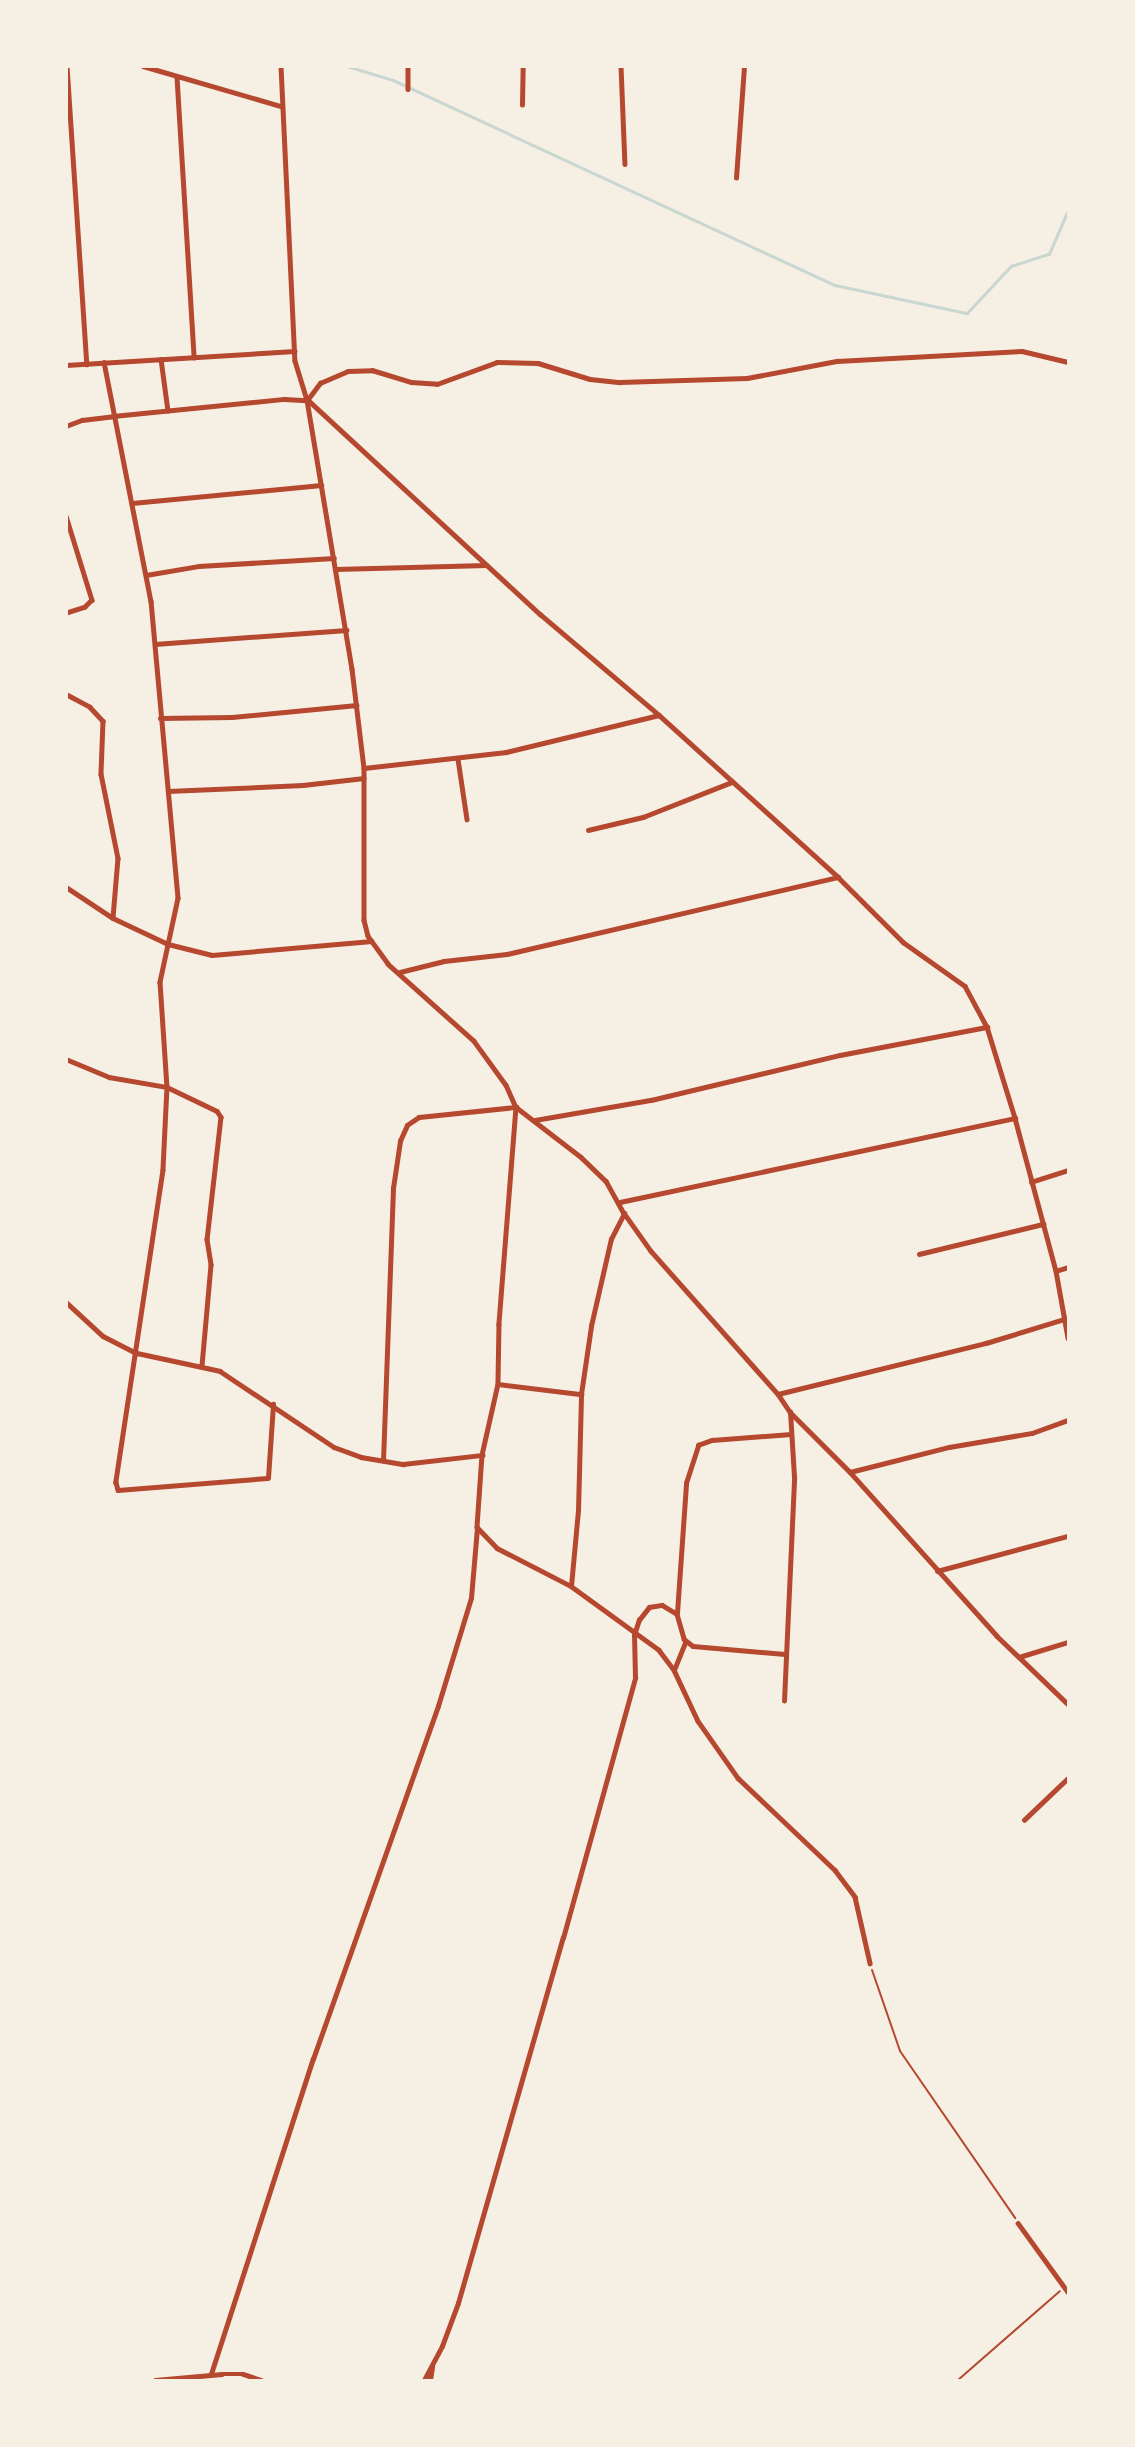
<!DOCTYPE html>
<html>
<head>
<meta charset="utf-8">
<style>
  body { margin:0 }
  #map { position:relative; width:1135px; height:2447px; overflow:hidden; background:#f6efe4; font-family:"Archivo Narrow",sans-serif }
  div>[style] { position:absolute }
  .stream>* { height:2.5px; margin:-1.25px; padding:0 1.25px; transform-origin:1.25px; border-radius:1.25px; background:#c9d6d2 }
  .path>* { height:2px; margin:-1px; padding:0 1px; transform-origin:1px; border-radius:1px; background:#b5482f }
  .minor>* { height:4.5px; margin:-2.25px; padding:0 2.25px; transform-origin:2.25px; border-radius:2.25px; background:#b5482f }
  span { translate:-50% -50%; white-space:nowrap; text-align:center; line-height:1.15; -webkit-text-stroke:7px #f6efe4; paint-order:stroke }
  .frame { position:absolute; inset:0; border:68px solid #f6efe4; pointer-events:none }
</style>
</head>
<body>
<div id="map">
  <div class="stream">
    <div style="left:347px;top:66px;width:48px;rotate:16.9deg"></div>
    <div style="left:393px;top:80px;width:487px;rotate:24.9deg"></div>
    <div style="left:835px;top:285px;width:135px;rotate:12deg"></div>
    <div style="left:967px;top:313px;width:64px;rotate:-46.9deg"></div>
    <div style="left:1011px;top:266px;width:40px;rotate:-18deg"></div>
    <div style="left:1049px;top:254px;width:48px;rotate:-66.6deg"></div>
  </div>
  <div class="path">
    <div style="left:872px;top:1970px;width:86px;rotate:70.9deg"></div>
    <div style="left:900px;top:2051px;width:203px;rotate:55.4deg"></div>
    <div style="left:958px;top:2380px;width:135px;rotate:-41.1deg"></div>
  </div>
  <div class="minor">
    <div style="left:67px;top:66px;width:299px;rotate:86.2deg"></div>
    <div style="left:143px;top:66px;width:144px;rotate:16.2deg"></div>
    <div style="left:281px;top:66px;width:295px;rotate:87.3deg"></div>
    <div style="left:295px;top:361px;width:41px;rotate:72.9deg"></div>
    <div style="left:307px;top:400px;width:273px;rotate:80.5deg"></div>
    <div style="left:352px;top:669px;width:100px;rotate:83.1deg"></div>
    <div style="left:364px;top:768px;width:152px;rotate:90deg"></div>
    <div style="left:364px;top:920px;width:16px;rotate:76deg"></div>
    <div style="left:368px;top:936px;width:34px;rotate:54deg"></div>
    <div style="left:388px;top:964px;width:115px;rotate:41.8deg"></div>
    <div style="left:474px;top:1041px;width:54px;rotate:54deg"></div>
    <div style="left:506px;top:1085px;width:24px;rotate:66deg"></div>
    <div style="left:516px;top:1107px;width:82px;rotate:37.6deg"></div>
    <div style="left:581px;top:1157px;width:35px;rotate:44deg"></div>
    <div style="left:606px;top:1181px;width:37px;rotate:61deg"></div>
    <div style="left:624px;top:1213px;width:47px;rotate:54.6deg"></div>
    <div style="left:651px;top:1251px;width:191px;rotate:48.4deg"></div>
    <div style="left:778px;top:1394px;width:22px;rotate:56deg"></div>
    <div style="left:790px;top:1412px;width:85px;rotate:45deg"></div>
    <div style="left:850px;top:1472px;width:220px;rotate:48.1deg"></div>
    <div style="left:997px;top:1636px;width:98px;rotate:43.8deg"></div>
    <div style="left:408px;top:66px;width:23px;rotate:90deg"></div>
    <div style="left:621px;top:66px;width:98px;rotate:87.7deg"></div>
    <div style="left:177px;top:77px;width:281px;rotate:86.5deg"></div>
    <div style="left:522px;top:105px;width:39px;rotate:-89deg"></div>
    <div style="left:736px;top:178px;width:112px;rotate:-85.9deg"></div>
    <div style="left:161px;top:359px;width:52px;rotate:82.3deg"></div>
    <div style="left:104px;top:362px;width:244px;rotate:78.9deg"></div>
    <div style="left:151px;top:601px;width:298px;rotate:84.8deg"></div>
    <div style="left:178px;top:898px;width:86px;rotate:102.1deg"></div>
    <div style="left:160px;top:982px;width:105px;rotate:86.2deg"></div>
    <div style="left:167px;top:1087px;width:83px;rotate:92.8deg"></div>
    <div style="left:163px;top:1170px;width:316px;rotate:98.6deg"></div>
    <div style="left:116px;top:1482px;width:8px;rotate:76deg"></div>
    <div style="left:118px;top:1490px;width:150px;rotate:-4.6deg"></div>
    <div style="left:268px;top:1478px;width:74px;rotate:-86.1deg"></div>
    <div style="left:66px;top:365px;width:229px;rotate:-3.5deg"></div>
    <div style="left:308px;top:399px;width:20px;rotate:-53deg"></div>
    <div style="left:320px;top:383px;width:30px;rotate:-23deg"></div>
    <div style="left:348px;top:371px;width:24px;rotate:-2deg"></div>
    <div style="left:372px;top:370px;width:41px;rotate:17.1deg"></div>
    <div style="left:411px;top:382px;width:26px;rotate:4deg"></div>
    <div style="left:437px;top:384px;width:64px;rotate:-20.1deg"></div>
    <div style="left:497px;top:362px;width:41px;rotate:1.4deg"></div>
    <div style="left:538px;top:363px;width:54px;rotate:17.1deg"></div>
    <div style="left:590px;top:379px;width:30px;rotate:6deg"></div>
    <div style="left:620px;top:382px;width:127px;rotate:-1.8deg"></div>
    <div style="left:747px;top:378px;width:92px;rotate:-10.7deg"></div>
    <div style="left:837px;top:361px;width:185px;rotate:-3.1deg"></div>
    <div style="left:1022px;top:351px;width:47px;rotate:13.4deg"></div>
    <div style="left:308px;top:400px;width:316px;rotate:42.7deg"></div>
    <div style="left:540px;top:614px;width:156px;rotate:40.3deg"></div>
    <div style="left:659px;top:715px;width:241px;rotate:42.1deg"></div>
    <div style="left:838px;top:877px;width:92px;rotate:45deg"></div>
    <div style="left:903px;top:942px;width:76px;rotate:35.4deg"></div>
    <div style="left:965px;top:986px;width:47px;rotate:61.8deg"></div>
    <div style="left:987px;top:1027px;width:95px;rotate:72.9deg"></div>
    <div style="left:1015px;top:1118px;width:158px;rotate:75deg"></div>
    <div style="left:1056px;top:1271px;width:68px;rotate:79.8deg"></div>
    <div style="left:66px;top:426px;width:17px;rotate:-21deg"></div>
    <div style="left:82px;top:420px;width:31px;rotate:-7deg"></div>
    <div style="left:113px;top:416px;width:172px;rotate:-5.7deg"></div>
    <div style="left:284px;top:399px;width:22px;rotate:3deg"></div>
    <div style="left:132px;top:503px;width:190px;rotate:-5.4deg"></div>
    <div style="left:66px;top:516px;width:88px;rotate:72.8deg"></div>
    <div style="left:92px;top:600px;width:10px;rotate:135deg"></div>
    <div style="left:85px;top:607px;width:20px;rotate:162deg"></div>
    <div style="left:336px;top:569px;width:150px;rotate:-1.5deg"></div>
    <div style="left:146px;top:575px;width:54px;rotate:-9.6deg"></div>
    <div style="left:199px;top:566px;width:135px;rotate:-3.4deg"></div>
    <div style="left:155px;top:644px;width:192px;rotate:-4.2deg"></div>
    <div style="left:66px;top:694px;width:27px;rotate:28deg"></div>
    <div style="left:90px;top:707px;width:19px;rotate:47deg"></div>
    <div style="left:103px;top:721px;width:53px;rotate:92.2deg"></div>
    <div style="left:101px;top:774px;width:86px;rotate:78.6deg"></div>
    <div style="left:118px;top:858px;width:60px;rotate:94.8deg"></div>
    <div style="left:160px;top:718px;width:72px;rotate:-0.8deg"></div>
    <div style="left:232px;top:717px;width:125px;rotate:-5.5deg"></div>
    <div style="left:458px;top:759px;width:61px;rotate:81.5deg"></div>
    <div style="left:364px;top:768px;width:143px;rotate:-6.4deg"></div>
    <div style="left:506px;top:752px;width:157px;rotate:-13.6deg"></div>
    <div style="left:168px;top:791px;width:135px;rotate:-2.5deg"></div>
    <div style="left:303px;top:785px;width:61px;rotate:-6.5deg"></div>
    <div style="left:588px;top:830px;width:57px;rotate:-13.3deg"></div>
    <div style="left:643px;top:817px;width:96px;rotate:-21.5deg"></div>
    <div style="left:66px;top:887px;width:56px;rotate:33.4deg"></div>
    <div style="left:113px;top:918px;width:61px;rotate:25.3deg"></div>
    <div style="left:168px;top:944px;width:45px;rotate:14deg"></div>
    <div style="left:212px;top:955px;width:160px;rotate:-5deg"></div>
    <div style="left:400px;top:972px;width:45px;rotate:-14deg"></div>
    <div style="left:444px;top:961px;width:63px;rotate:-6.3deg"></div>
    <div style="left:507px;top:954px;width:340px;rotate:-13.1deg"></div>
    <div style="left:66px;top:1059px;width:47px;rotate:22.7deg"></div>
    <div style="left:109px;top:1077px;width:59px;rotate:9.8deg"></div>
    <div style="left:167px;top:1087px;width:55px;rotate:25.6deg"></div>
    <div style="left:217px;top:1111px;width:7px;rotate:56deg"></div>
    <div style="left:221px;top:1117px;width:123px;rotate:96.5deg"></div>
    <div style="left:207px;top:1239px;width:26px;rotate:81deg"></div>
    <div style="left:211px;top:1265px;width:100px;rotate:95.1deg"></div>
    <div style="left:535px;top:1120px;width:118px;rotate:-9.8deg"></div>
    <div style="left:651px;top:1100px;width:194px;rotate:-13.4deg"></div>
    <div style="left:840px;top:1055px;width:150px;rotate:-10.8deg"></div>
    <div style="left:1031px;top:1182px;width:39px;rotate:-18deg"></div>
    <div style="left:620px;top:1202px;width:404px;rotate:-12deg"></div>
    <div style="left:919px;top:1254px;width:128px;rotate:-13.6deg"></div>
    <div style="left:1056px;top:1271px;width:13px;rotate:-18deg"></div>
    <div style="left:66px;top:1302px;width:50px;rotate:42.6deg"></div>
    <div style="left:103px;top:1336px;width:38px;rotate:27deg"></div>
    <div style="left:137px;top:1353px;width:85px;rotate:12.2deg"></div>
    <div style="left:220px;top:1371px;width:137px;rotate:33.7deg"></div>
    <div style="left:334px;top:1447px;width:29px;rotate:20deg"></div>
    <div style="left:361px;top:1457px;width:43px;rotate:9.5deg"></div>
    <div style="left:403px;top:1464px;width:80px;rotate:-6.5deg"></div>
    <div style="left:498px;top:1384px;width:84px;rotate:6.9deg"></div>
    <div style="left:778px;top:1394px;width:214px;rotate:-13.8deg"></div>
    <div style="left:986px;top:1343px;width:86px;rotate:-17deg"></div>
    <div style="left:383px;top:1461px;width:273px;rotate:-87.9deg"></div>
    <div style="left:393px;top:1188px;width:48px;rotate:-81.5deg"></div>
    <div style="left:400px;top:1141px;width:17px;rotate:-66deg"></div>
    <div style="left:407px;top:1125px;width:14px;rotate:-34deg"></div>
    <div style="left:419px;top:1117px;width:98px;rotate:-5.9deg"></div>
    <div style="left:516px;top:1107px;width:218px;rotate:94.5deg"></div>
    <div style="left:499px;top:1324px;width:60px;rotate:91deg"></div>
    <div style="left:498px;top:1384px;width:73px;rotate:102.7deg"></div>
    <div style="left:482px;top:1455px;width:72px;rotate:94deg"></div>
    <div style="left:477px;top:1527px;width:29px;rotate:46deg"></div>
    <div style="left:497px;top:1548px;width:83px;rotate:27.2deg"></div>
    <div style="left:571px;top:1586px;width:109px;rotate:36deg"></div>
    <div style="left:659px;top:1650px;width:25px;rotate:53deg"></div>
    <div style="left:674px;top:1670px;width:56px;rotate:64.8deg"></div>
    <div style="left:698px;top:1721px;width:70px;rotate:54.9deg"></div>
    <div style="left:738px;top:1778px;width:134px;rotate:43.5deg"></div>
    <div style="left:835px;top:1870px;width:34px;rotate:53deg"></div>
    <div style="left:855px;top:1897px;width:68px;rotate:77.2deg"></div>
    <div style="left:850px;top:1472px;width:102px;rotate:-14.2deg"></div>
    <div style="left:949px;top:1447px;width:84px;rotate:-9.6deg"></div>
    <div style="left:1032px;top:1433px;width:38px;rotate:-20deg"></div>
    <div style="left:937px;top:1571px;width:136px;rotate:-15deg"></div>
    <div style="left:571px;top:1586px;width:75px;rotate:-84.7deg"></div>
    <div style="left:578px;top:1511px;width:117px;rotate:-88.5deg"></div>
    <div style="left:581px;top:1394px;width:69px;rotate:-81.6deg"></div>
    <div style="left:591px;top:1326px;width:89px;rotate:-77.1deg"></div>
    <div style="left:611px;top:1239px;width:29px;rotate:-63deg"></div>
    <div style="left:677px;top:1613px;width:130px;rotate:-86deg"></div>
    <div style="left:686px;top:1483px;width:40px;rotate:-72deg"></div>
    <div style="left:698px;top:1445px;width:15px;rotate:-20deg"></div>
    <div style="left:712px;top:1440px;width:79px;rotate:-4.3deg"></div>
    <div style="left:1019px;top:1657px;width:51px;rotate:-17deg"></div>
    <div style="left:674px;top:1670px;width:31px;rotate:-68deg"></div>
    <div style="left:784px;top:1701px;width:224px;rotate:-87.4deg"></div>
    <div style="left:794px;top:1477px;width:65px;rotate:-93.5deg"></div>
    <div style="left:1024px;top:1820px;width:61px;rotate:-43.7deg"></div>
    <div style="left:1018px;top:2223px;width:85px;rotate:54.1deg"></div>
    <div style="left:211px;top:2374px;width:331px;rotate:-72.1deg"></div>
    <div style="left:313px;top:2059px;width:374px;rotate:-70.5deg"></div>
    <div style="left:438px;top:1706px;width:113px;rotate:-73deg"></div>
    <div style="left:471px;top:1598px;width:70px;rotate:-85.1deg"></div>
    <div style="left:155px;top:2380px;width:67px;rotate:-5.1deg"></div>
    <div style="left:222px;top:2374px;width:21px"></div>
    <div style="left:243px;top:2374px;width:19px;rotate:18deg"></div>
    <div style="left:424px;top:2380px;width:38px;rotate:-62deg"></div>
    <div style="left:442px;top:2346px;width:46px;rotate:-69.6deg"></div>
    <div style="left:458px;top:2303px;width:380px;rotate:-74deg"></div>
    <div style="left:563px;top:1938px;width:270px;rotate:-74.5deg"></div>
    <div style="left:635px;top:1678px;width:43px;rotate:-91.3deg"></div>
    <div style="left:634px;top:1635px;width:16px;rotate:-72deg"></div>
    <div style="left:639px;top:1620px;width:16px;rotate:-52deg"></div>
    <div style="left:649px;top:1607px;width:13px;rotate:-9deg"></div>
    <div style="left:662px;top:1605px;width:17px;rotate:31deg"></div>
    <div style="left:677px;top:1614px;width:26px;rotate:74deg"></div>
    <div style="left:684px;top:1639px;width:11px;rotate:38deg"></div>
    <div style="left:693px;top:1646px;width:92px;rotate:5deg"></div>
    <div style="left:430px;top:2380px;width:13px;rotate:-81deg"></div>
  </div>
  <div class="frame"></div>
</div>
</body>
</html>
